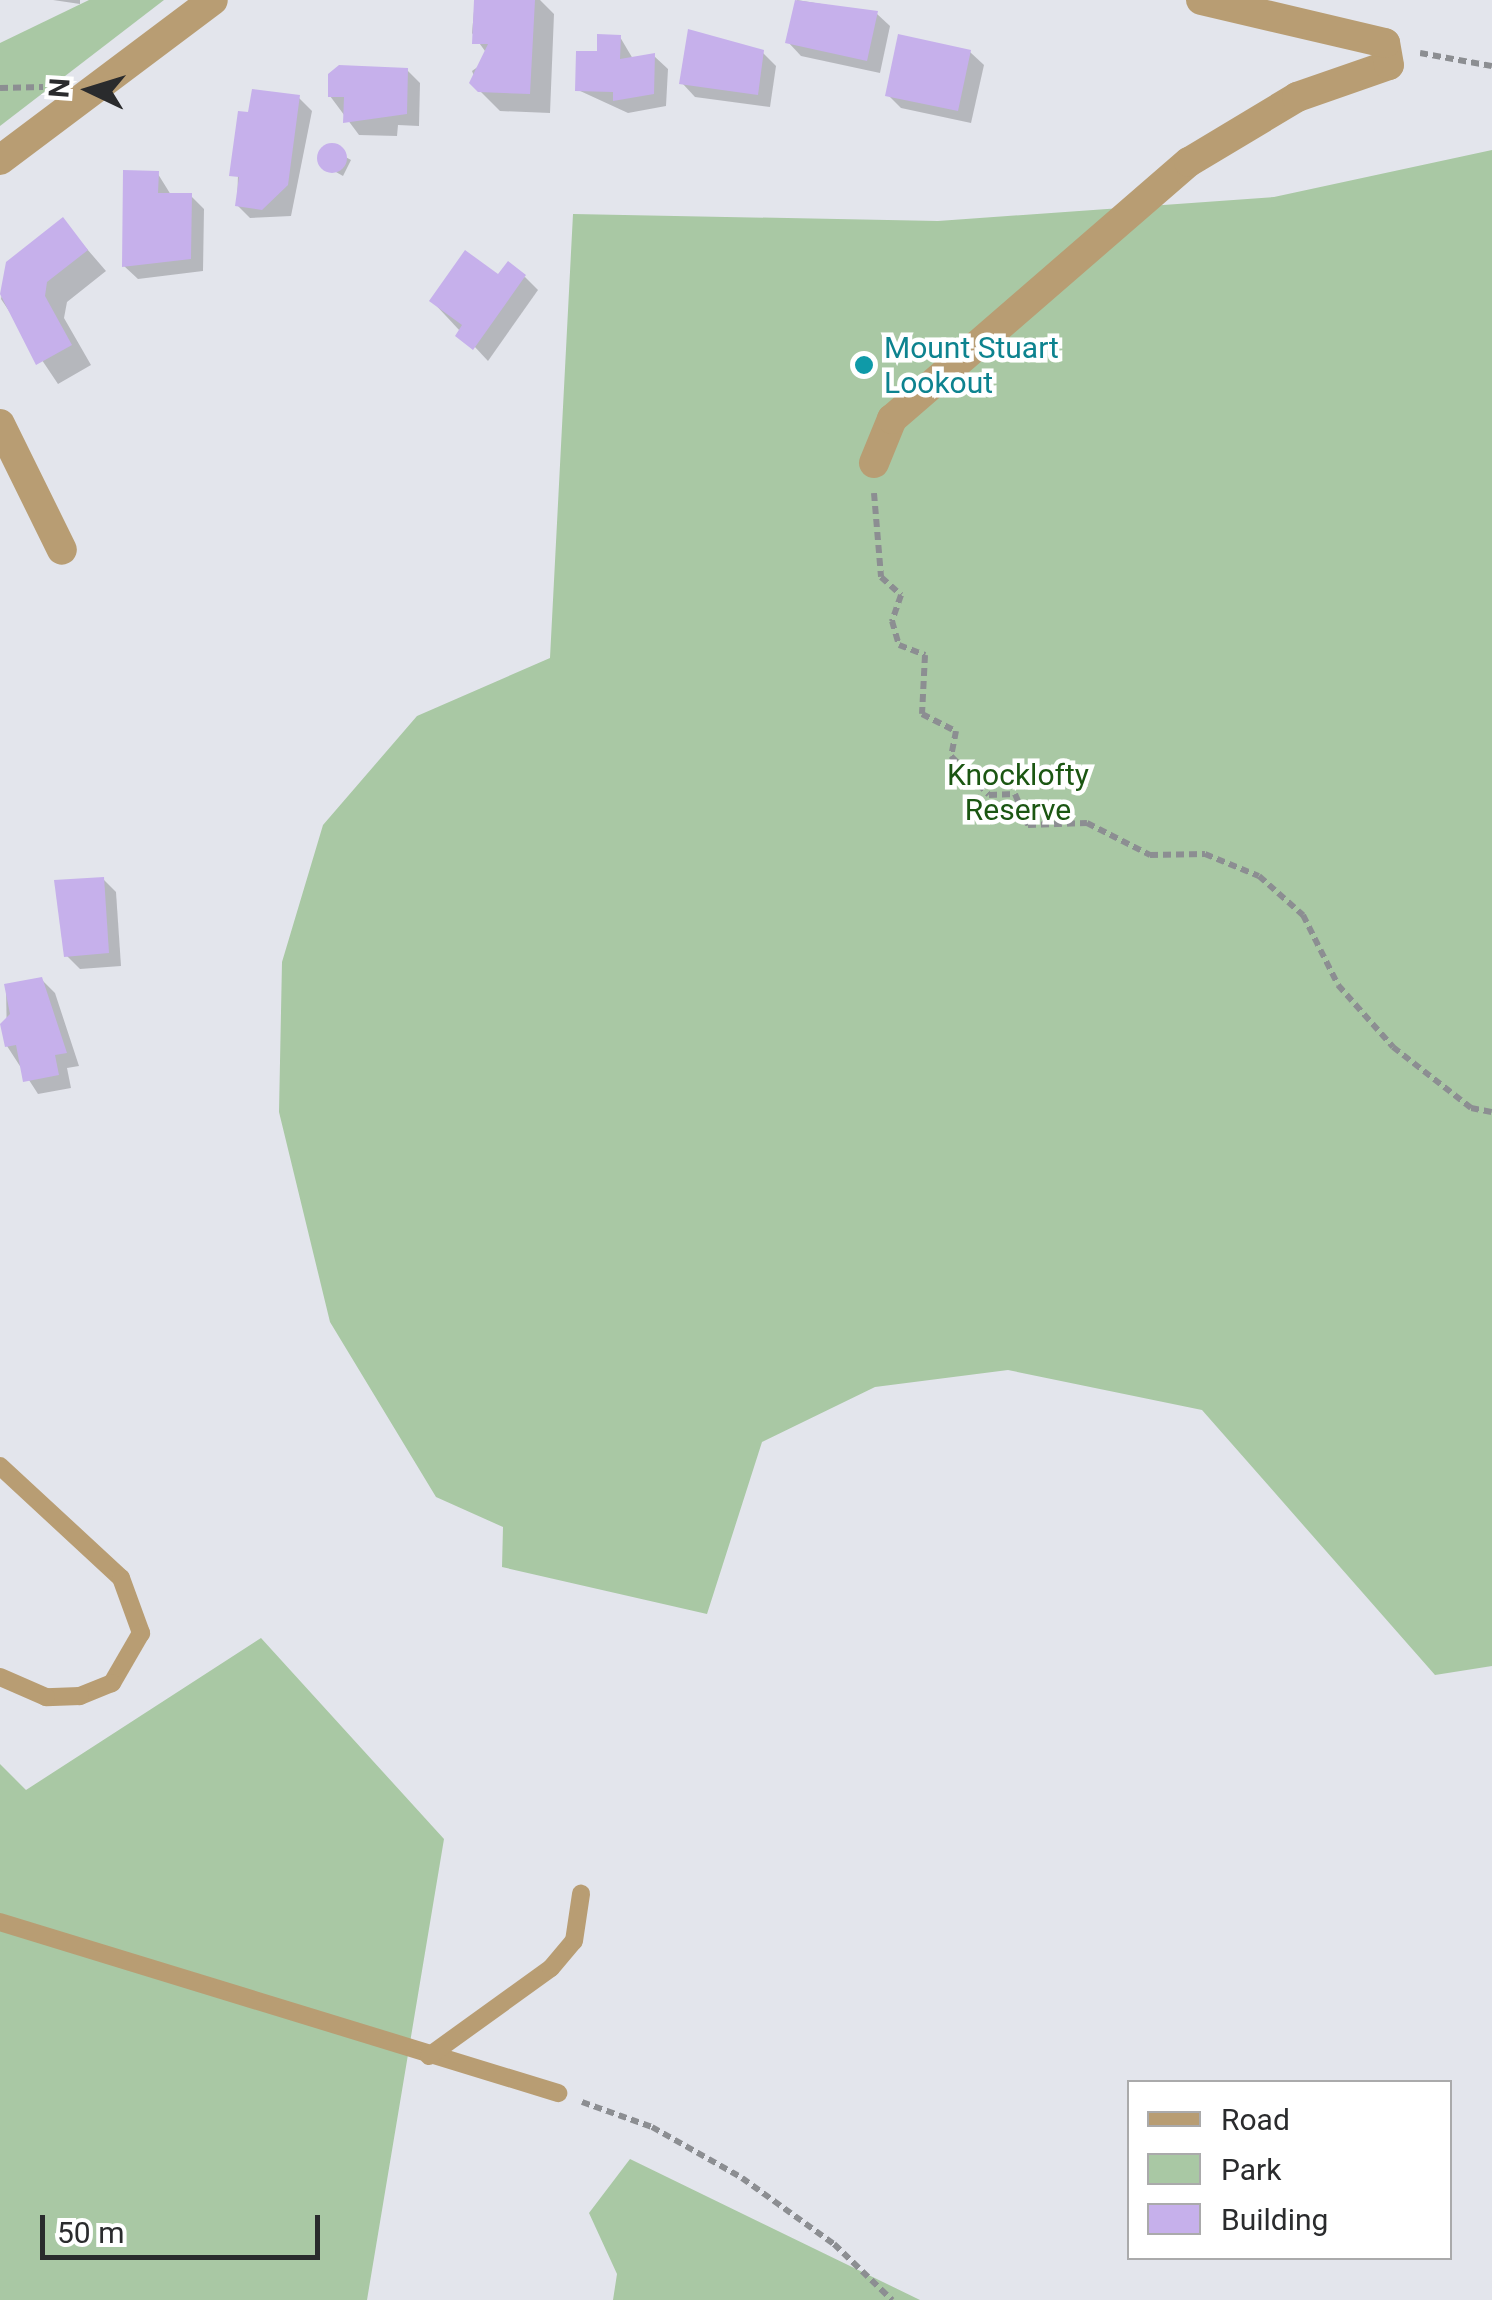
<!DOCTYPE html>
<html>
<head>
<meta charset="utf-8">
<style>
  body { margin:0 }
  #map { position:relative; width:1492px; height:2300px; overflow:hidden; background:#e3e5ec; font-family:Roboto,sans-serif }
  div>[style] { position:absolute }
  .green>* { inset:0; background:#a9c8a4 }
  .shadow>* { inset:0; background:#0003 }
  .building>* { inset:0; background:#c6b0eb }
  .round { border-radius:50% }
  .path>* { height:6px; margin-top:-3px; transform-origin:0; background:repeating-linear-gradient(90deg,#8c8e92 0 8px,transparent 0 13px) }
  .lane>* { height:18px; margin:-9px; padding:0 9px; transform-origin:9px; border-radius:9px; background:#b89d73 }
  .street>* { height:30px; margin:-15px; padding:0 15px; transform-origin:15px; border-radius:15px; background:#b89d73 }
  .dots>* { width:28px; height:28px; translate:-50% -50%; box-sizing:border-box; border:5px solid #fff; border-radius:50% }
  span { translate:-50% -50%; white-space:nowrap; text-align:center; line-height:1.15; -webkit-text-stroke:9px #fff; paint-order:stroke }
  .culture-label { font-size:30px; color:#0d838f }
  .left { translate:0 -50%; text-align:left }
  .park-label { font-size:30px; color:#1b5612 }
  .legend { position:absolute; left:1127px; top:2080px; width:325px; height:180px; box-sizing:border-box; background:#fff; border:2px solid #aaaaab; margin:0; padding:12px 18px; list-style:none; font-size:30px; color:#2a2b2d }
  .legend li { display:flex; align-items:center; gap:20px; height:50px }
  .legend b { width:50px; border:2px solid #aaaaab }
  .north { position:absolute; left:40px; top:40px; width:100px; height:100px; -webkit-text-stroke:8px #fff; paint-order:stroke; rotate:274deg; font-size:28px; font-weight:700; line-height:40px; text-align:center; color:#2a2b2d }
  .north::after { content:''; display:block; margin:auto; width:35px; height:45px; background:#2a2b2d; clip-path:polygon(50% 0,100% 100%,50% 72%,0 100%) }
  .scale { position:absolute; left:40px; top:2215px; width:280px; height:45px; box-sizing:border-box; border:5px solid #2a2b2d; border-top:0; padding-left:12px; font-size:30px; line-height:35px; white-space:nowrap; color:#2a2b2d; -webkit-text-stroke:8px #fff; paint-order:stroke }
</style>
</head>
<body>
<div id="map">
  <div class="green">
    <div style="clip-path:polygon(89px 0,164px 0,0 126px,0 43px)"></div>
    <div style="clip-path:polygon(1492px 150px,1492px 1666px,1435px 1675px,1202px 1410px,1008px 1370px,875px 1387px,762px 1442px,707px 1614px,502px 1567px,503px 1527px,436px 1497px,330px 1322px,279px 1112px,282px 962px,323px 825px,417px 716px,550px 658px,573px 214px,938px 221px,1274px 197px)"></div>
    <div style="clip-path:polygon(261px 1638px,444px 1839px,367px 2300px,0 2300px,0 1764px,26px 1790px)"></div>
    <div style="clip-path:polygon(630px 2159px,920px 2300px,613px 2300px,617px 2274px,589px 2213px)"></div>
  </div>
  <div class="shadow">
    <div style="clip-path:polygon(53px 0,80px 0,80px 4px)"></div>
    <div style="clip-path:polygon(475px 0,540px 0,554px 14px,550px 113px,500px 111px,480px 91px,472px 71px,490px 58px,472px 33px)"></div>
    <div style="clip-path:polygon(797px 0,876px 13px,890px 26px,880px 73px,801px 56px,788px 42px)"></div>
    <div style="clip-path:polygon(690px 32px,763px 53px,776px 66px,770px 107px,695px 97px,682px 83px)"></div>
    <div style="clip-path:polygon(620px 37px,633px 59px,654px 56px,668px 69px,666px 106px,628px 113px,578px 90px)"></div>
    <div style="clip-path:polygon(970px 52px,984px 65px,971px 123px,901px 108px,888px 95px)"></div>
    <div style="clip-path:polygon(407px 70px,420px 83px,419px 126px,398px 125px,397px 136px,359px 135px,330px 96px)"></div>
    <div style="clip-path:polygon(299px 98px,312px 111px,291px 216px,250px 218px,237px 205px,240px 114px)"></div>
    <div style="clip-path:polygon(328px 147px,351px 160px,343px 176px,320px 163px)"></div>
    <div style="clip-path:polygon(158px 174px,171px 195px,191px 196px,204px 209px,203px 271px,138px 279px,124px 266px)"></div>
    <div style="clip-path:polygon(62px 220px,106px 271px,67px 302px,64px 318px,91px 365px,58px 384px,1px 299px,9px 264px)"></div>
    <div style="clip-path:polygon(525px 277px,538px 290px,488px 361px,432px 301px)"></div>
    <div style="clip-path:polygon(103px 879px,116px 892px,121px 966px,80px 969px,67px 956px)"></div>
    <div style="clip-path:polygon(42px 980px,55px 993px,79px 1066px,67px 1068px,71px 1088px,38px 1094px,7px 1046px,6px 986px)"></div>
  </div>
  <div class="building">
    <div style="clip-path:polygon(474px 0,535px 0,530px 94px,478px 92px,469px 83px,488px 44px,472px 44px)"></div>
    <div style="clip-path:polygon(795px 0,878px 11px,867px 61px,785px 43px)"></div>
    <div style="clip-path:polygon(688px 29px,764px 50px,758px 95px,679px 84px)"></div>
    <div style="clip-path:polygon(597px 34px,621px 35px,620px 59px,655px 53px,654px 94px,613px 101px,613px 92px,575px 91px,576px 51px,597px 51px)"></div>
    <div style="clip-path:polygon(898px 34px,971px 50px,958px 111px,885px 96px)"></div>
    <div style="clip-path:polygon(339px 65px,408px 68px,407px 114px,343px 123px,344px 97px,328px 97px,328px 74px)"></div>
    <div style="clip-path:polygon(252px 89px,300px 95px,288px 185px,262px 210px,235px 206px,239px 177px,229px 176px,238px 111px,248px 112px)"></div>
    <div class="round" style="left:317px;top:143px;width:30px;height:30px"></div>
    <div style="clip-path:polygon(123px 170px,159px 171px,158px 193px,192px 193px,191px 259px,122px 267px)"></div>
    <div style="clip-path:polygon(63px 217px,88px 250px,47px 282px,45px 296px,72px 345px,36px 365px,0 294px,6px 262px)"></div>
    <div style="clip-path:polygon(465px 250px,498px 274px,508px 261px,526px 275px,473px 350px,455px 336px,462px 325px,429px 301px)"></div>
    <div style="clip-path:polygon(104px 877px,109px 953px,64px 957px,54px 880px)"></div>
    <div style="clip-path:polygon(42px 977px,67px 1053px,55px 1055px,59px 1075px,23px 1082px,16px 1045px,5px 1047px,0 1024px,10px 1014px,4px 984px)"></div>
  </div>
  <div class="path">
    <div style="left:1420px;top:53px;width:73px;rotate:10.2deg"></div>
    <div style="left:0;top:88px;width:43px;rotate:-1.3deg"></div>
    <div style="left:874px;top:493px;width:84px;rotate:85.2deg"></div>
    <div style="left:881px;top:577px;width:27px;rotate:42deg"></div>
    <div style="left:901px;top:595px;width:28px;rotate:109deg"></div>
    <div style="left:892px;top:621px;width:25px;rotate:74deg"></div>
    <div style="left:899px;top:645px;width:28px;rotate:21deg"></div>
    <div style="left:925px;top:655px;width:59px;rotate:92.9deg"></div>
    <div style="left:922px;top:714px;width:38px;rotate:27deg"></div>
    <div style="left:956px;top:731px;width:25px;rotate:101deg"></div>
    <div style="left:951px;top:756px;width:54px;rotate:45.7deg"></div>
    <div style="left:989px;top:795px;width:26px;rotate:-2deg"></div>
    <div style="left:1015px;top:794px;width:34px;rotate:67deg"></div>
    <div style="left:1028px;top:825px;width:59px;rotate:-1.9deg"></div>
    <div style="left:1087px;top:823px;width:71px;rotate:26.9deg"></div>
    <div style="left:1150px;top:855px;width:55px;rotate:-1deg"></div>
    <div style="left:1205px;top:854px;width:58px;rotate:22.2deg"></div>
    <div style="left:1259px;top:876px;width:59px;rotate:41.6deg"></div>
    <div style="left:1303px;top:915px;width:78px;rotate:63.4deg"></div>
    <div style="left:1338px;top:985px;width:83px;rotate:48.4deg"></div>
    <div style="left:1393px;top:1047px;width:99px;rotate:38deg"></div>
    <div style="left:1471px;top:1108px;width:21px;rotate:11deg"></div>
    <div style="left:582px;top:2102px;width:74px;rotate:19.7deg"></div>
    <div style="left:652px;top:2127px;width:103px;rotate:29.5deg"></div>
    <div style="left:742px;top:2178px;width:113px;rotate:35.7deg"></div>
    <div style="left:834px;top:2244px;width:81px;rotate:44deg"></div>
  </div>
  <div class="lane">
    <div style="left:0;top:1466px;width:165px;rotate:42.8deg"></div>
    <div style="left:121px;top:1578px;width:59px;rotate:70deg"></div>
    <div style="left:141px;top:1633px;width:58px;rotate:120.1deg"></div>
    <div style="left:112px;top:1683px;width:35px;rotate:158deg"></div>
    <div style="left:80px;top:1696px;width:34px;rotate:178deg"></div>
    <div style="left:46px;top:1697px;width:50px;rotate:-156.5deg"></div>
    <div style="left:0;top:1922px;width:584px;rotate:17.04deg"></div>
    <div style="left:429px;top:2056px;width:150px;rotate:-35.8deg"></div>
    <div style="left:551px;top:1968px;width:35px;rotate:-50deg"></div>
    <div style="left:574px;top:1941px;width:48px;rotate:-81.5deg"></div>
  </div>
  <div class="street">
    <div style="left:0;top:160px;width:266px;rotate:-36.9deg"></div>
    <div style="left:0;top:424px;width:140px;rotate:63.8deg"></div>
    <div style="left:874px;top:463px;width:48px;rotate:-67.8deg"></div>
    <div style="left:892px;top:419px;width:393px;rotate:-40.9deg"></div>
    <div style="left:1189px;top:162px;width:126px;rotate:-31deg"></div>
    <div style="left:1297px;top:97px;width:97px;rotate:-19.2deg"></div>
    <div style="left:1389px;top:65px;width:22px;rotate:-100deg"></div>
    <div style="left:1385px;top:43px;width:189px;rotate:-166.8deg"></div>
  </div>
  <div class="dots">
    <div style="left:864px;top:365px;background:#0f9aa8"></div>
  </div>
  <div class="culture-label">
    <span class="left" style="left:884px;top:365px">Mount Stuart<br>Lookout</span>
  </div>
  <div class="park-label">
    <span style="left:1018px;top:792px">Knocklofty<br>Reserve</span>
  </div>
  <ul class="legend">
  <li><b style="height:12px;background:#b89d73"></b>Road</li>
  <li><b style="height:28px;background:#a9c8a4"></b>Park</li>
  <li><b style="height:28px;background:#c6b0eb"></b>Building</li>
  </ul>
  <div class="north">N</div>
  <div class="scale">50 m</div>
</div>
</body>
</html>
